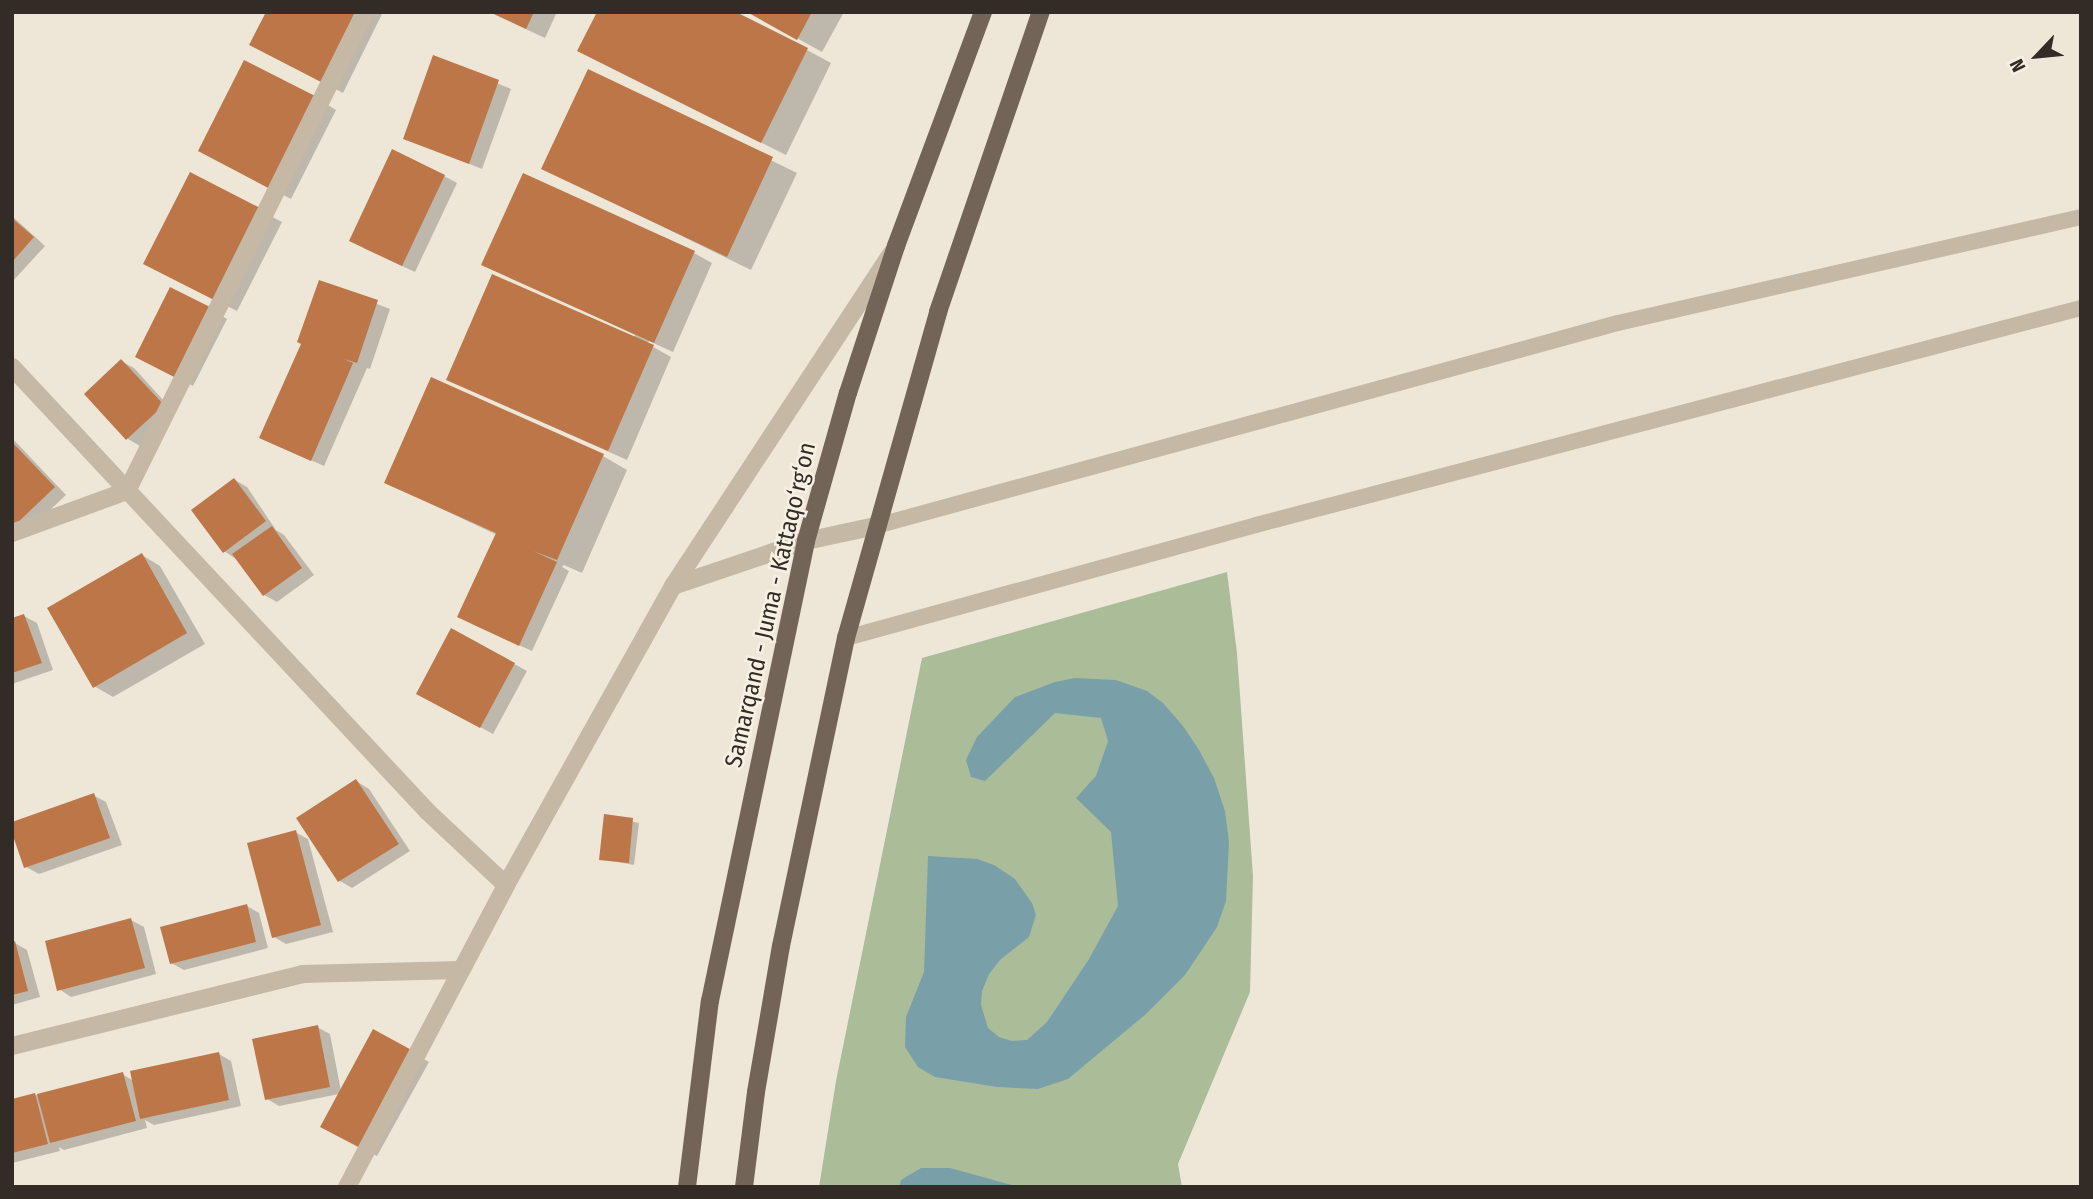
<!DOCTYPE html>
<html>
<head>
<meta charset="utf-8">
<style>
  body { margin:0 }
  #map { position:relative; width:2093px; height:1199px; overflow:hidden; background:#eee7d8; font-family:"Fira Sans Condensed",sans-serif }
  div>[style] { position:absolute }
  .green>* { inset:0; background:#abbc99 }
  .water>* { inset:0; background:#79a0a9 }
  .shadow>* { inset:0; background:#0003 }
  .building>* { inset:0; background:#bc7648 }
  .service>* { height:16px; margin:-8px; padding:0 8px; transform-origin:8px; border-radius:8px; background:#c5b8a5 }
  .minor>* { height:18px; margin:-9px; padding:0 9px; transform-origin:9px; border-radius:9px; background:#c5b8a5 }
  .primary>* { height:18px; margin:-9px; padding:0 9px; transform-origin:9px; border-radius:9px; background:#726558 }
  span { translate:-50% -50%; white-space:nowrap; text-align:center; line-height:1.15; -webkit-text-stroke:5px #f7f1e3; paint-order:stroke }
  .street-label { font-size:24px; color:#322b26 }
  .frame { position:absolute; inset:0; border:14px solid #322b26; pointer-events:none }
  .north { position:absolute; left:2002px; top:21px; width:70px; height:70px; -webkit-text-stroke:5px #f7f1e3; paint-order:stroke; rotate:244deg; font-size:19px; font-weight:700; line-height:28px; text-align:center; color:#322b26 }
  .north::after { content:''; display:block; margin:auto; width:24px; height:32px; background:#322b26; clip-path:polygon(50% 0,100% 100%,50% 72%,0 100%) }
</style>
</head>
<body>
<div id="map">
  <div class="green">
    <div style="clip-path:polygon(1227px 572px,1237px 653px,1253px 876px,1250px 992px,1178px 1164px,1182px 1187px,819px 1187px,836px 1081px,922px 658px)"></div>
  </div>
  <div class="water">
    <div style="clip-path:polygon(1075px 678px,1116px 680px,1147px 691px,1163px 703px,1183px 726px,1199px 750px,1214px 778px,1225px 811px,1229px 842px,1226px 901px,1217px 927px,1185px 975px,1146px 1014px,1068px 1079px,1038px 1089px,997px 1087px,935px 1077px,918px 1067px,905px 1047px,906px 1017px,924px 972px,928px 856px,977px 859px,994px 865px,1015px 879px,1032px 903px,1036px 915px,1029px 937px,1001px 959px,989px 974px,982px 991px,981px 1005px,988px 1028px,999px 1037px,1012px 1041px,1027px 1040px,1047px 1022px,1089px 959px,1118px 906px,1111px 832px,1076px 798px,1096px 776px,1108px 741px,1101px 718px,1055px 713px,985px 781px,971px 777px,966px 760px,977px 737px,1015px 697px,1055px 682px)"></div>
    <div style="clip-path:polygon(921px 1168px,950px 1168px,1019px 1187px,899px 1187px,901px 1180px)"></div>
  </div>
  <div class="shadow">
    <div style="clip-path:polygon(268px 12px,383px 12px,343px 93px,270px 55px)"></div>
    <div style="clip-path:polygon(489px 12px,557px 12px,545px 38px)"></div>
    <div style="clip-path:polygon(750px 12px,844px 12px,822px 52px)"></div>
    <div style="clip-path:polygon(807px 50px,831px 63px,786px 155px,579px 51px)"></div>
    <div style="clip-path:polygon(434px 58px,511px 89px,482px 169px,405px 138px)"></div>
    <div style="clip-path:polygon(589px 71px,797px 173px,751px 270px,543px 168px)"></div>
    <div style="clip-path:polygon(318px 99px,336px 110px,291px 199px,219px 161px)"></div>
    <div style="clip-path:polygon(444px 176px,457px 183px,415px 272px,363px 248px)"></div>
    <div style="clip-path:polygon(263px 212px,282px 222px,237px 311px,164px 274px)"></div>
    <div style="clip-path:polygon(12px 216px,45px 246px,12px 282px)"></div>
    <div style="clip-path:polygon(694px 253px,712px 263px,673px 352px,649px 341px,648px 344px,671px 357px,627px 460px,449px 380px,633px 338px,635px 335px,484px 264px)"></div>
    <div style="clip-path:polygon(320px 282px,390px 309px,370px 369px,367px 368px,324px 466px,274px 444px)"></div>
    <div style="clip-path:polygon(215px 312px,227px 319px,193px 386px,150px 363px)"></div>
    <div style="clip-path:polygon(121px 361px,134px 368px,175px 413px,140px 446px,128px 439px,86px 394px)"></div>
    <div style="clip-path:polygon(12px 438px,66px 495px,28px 531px,12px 521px)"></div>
    <div style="clip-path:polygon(603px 456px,627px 470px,582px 573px,564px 565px,562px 567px,569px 571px,532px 651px,472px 624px,497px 535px,387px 483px)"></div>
    <div style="clip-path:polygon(235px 480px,247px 487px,276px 530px,284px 535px,314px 575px,277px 602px,264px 595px,236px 559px,224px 551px)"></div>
    <div style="clip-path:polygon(142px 555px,160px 566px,205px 644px,113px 697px,94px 686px)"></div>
    <div style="clip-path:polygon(24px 616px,37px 623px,53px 670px,12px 684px,12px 620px)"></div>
    <div style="clip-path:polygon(452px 630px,527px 671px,493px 734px,431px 701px)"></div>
    <div style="clip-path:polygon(356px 781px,369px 789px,410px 851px,352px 888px,340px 881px,299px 819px)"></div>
    <div style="clip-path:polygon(93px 795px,106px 802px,122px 845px,39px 874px,26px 867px)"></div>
    <div style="clip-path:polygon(605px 816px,639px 823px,634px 865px,600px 859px)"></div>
    <div style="clip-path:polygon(295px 832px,308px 839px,333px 932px,286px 944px,274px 937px)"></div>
    <div style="clip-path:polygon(247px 906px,259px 913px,268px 948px,184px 970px,171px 963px)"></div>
    <div style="clip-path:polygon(131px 920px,144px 927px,156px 974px,71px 997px,59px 989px)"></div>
    <div style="clip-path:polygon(15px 943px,27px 950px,40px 997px,12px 1005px,12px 944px)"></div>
    <div style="clip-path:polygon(317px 1027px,330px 1034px,341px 1091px,374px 1031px,429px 1062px,377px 1156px,322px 1126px,339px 1094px,279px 1106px,267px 1099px)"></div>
    <div style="clip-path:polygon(219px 1054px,231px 1061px,241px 1106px,154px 1125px,145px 1120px,147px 1128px,64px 1150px,59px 1147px,60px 1151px,12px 1163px,12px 1101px,122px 1074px,134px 1081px)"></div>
  </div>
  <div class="building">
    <div style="clip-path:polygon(266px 12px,359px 12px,323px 83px,249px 45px)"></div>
    <div style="clip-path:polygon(490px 12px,534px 12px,526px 29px)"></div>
    <div style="clip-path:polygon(597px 12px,736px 12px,808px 48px,761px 143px,577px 51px)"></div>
    <div style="clip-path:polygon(747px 12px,812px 12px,797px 40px)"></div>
    <div style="clip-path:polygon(433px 55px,499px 80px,469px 164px,403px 139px)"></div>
    <div style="clip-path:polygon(244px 60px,319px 98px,272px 190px,198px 151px)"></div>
    <div style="clip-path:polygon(588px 69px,773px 157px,727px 257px,541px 169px)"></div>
    <div style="clip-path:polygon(392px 149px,445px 175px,402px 266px,349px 241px)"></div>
    <div style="clip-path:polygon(190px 172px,264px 210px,218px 302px,143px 264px)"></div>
    <div style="clip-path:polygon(523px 173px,695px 251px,654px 343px,481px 265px)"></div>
    <div style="clip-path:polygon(12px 218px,34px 237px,12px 262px)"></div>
    <div style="clip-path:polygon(492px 274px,654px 345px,608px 451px,446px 380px)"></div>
    <div style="clip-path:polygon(319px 280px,378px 300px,357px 363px,344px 359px,353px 363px,311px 461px,259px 438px,301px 344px,297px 342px)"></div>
    <div style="clip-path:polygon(170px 287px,216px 310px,180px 380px,135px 357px)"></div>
    <div style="clip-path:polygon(121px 359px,164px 405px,126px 440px,84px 394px)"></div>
    <div style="clip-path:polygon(431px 377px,604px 454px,557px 560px,533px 551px,557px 562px,519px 646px,457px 617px,496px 533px,384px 483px)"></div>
    <div style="clip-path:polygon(12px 442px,55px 487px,14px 526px,12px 523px)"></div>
    <div style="clip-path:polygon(234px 478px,266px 521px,223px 553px,191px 510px)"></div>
    <div style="clip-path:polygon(272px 526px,302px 568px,263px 596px,232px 554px)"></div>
    <div style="clip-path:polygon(142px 553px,187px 633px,93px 688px,47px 608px)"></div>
    <div style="clip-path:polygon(24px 614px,42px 663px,12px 673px,12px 618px)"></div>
    <div style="clip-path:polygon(451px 628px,515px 663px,480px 728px,416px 694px)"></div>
    <div style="clip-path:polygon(356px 779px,399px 844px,338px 882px,296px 818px)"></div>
    <div style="clip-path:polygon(94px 793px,110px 838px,24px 868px,12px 833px,12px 822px)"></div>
    <div style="clip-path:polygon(604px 814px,633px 818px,629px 863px,599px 860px)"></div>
    <div style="clip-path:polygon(296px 830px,321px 925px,272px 938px,247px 843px)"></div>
    <div style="clip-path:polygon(247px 904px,256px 942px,170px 964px,160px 927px)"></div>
    <div style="clip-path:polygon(131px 918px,145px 968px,57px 991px,45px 941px)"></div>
    <div style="clip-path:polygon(15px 941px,28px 991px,12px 995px,12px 942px)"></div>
    <div style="clip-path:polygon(318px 1025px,330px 1087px,265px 1100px,252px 1039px)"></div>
    <div style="clip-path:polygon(373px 1029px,417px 1053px,364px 1150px,320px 1127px)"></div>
    <div style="clip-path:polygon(219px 1052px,229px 1100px,140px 1119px,130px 1071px)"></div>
    <div style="clip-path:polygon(123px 1072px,136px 1121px,50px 1143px,37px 1094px)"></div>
    <div style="clip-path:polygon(35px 1093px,48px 1144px,12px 1153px,12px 1099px)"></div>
  </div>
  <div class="service">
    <div style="left:876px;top:526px;width:769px;rotate:-15.3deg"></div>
    <div style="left:1618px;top:323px;width:475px;rotate:-12.9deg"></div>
    <div style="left:846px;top:638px;width:425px;rotate:-15.4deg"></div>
    <div style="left:1256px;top:525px;width:853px;rotate:-14.74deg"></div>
  </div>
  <div class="minor">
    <div style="left:12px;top:367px;width:609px;rotate:46.93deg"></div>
    <div style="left:428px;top:812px;width:107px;rotate:43.1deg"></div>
    <div style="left:12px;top:533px;width:122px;rotate:-20.1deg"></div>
    <div style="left:127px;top:491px;width:535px;rotate:-63.58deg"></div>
    <div style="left:673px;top:586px;width:397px;rotate:-56.7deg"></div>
    <div style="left:12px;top:1046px;width:299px;rotate:-13.9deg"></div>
    <div style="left:302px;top:974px;width:159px;rotate:-1.4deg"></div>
    <div style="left:347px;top:1187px;width:341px;rotate:-62.2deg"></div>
    <div style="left:506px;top:885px;width:342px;rotate:-60.8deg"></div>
    <div style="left:673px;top:586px;width:140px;rotate:-18.7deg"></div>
    <div style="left:806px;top:541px;width:72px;rotate:-12.1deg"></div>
  </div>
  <div class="primary">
    <div style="left:687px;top:1187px;width:187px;rotate:-83deg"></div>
    <div style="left:710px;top:1001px;width:470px;rotate:-78.2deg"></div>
    <div style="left:806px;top:541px;width:154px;rotate:-74.2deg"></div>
    <div style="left:848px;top:393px;width:155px;rotate:-71.9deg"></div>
    <div style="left:896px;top:246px;width:250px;rotate:-69.6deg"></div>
    <div style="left:744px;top:1187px;width:96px;rotate:-82.8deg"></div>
    <div style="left:756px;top:1092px;width:148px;rotate:-80.3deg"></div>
    <div style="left:781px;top:946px;width:315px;rotate:-78.1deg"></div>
    <div style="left:846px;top:638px;width:339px;rotate:-74.2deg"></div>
    <div style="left:938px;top:312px;width:317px;rotate:-71.1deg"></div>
  </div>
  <div class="street-label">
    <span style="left:771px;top:605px;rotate:-77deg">Samarqand - Juma - Kattaqo‘rg‘on</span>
  </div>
  <div class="frame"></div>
  <div class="north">N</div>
</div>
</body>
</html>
